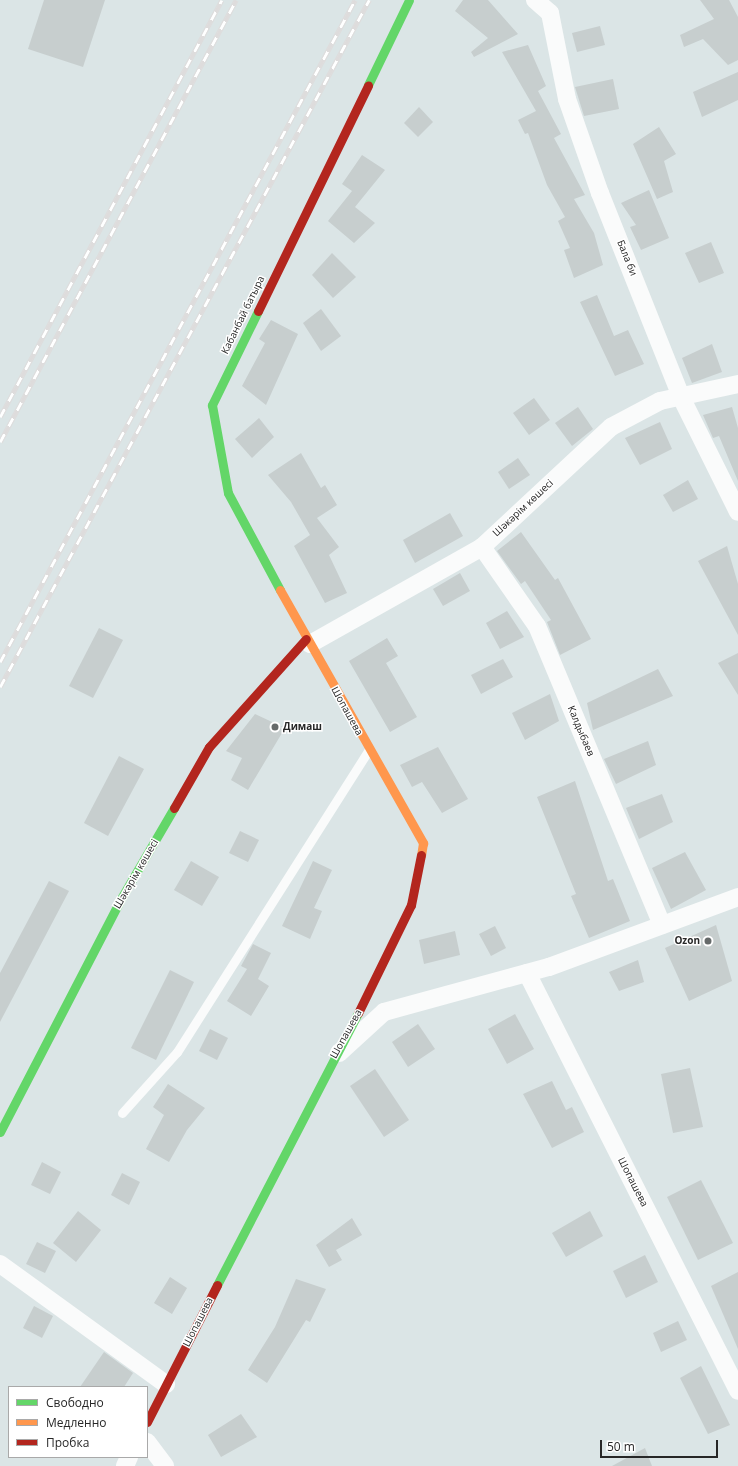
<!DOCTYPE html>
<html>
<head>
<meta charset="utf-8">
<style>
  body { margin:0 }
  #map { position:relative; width:738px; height:1466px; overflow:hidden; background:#dbe5e6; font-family:"Open Sans",sans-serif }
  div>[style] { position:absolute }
  .building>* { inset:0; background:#c7cece }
  .lane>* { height:9px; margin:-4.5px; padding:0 4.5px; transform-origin:4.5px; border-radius:4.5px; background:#fafbfb }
  .street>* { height:18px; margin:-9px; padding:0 9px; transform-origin:9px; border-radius:9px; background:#fafbfb }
  .fast>* { height:9px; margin:-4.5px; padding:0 4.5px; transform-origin:4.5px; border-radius:4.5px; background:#63d668 }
  .slow>* { height:9px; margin:-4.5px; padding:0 4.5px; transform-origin:4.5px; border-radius:4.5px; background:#ff974d }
  .jam>* { height:9px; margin:-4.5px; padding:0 4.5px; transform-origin:4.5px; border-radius:4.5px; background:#b3261e }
  .rail>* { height:4.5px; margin-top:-2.25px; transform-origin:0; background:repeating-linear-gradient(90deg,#fff 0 9px,#dedcdc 0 18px); box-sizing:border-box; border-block:1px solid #dedcdc }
  .dots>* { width:11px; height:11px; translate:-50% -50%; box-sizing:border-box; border:2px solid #fff; border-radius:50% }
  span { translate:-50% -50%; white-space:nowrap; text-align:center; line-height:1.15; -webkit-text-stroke:3px #fff; paint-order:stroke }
  .street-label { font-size:10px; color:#272727 }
  .poi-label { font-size:10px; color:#272727; font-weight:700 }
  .left { translate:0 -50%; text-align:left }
  .right { translate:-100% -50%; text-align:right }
  .legend { position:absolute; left:8px; top:1386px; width:140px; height:72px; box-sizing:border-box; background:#fff; border:1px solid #a9a9a9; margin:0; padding:5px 7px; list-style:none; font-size:12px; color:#272727 }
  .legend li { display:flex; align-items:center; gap:8px; height:20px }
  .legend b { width:20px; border:1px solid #a9a9a9 }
  .scale { position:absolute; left:600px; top:1440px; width:118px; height:18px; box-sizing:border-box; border:2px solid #272727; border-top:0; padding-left:5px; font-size:12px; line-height:14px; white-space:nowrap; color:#272727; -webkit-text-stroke:3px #fff; paint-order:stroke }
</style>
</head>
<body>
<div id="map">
  <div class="building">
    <div style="clip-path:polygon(44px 0,105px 0,83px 67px,28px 49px)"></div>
    <div style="clip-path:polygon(463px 0,488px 0,518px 34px,474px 57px,471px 52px,488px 38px,455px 11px)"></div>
    <div style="clip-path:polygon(700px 0,729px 0,738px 17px,738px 60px,728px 65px,703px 39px,684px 47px,680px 35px,714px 19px)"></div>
    <div style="clip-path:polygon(600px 26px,605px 45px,577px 52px,572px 33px)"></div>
    <div style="clip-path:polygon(528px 45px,546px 86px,538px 91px,561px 134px,554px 138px,585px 195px,574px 199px,594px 233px,603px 265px,574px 278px,564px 250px,570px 248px,558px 221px,565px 217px,547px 185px,528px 133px,525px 134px,518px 120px,536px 111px,502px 52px)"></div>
    <div style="clip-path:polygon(738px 72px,738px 100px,702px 117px,693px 92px)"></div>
    <div style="clip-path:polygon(613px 79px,619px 109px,584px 116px,575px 87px)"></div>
    <div style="clip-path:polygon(419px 107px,433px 122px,418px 137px,404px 123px)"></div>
    <div style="clip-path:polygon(659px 127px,676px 154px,664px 161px,673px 192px,657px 199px,633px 144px)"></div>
    <div style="clip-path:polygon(362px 155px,385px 170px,355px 207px,375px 223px,354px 243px,328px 221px,352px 191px,342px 184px)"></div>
    <div style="clip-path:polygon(649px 190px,669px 238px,641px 250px,630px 227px,636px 225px,621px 203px)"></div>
    <div style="clip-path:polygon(711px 242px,724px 273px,699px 283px,685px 253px)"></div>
    <div style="clip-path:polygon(332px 253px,356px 277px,333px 298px,312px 275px)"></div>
    <div style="clip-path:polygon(597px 295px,614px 336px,628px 330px,644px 364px,615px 376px,580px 302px)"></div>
    <div style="clip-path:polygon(321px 309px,341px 336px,321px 351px,303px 323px)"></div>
    <div style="clip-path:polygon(271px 320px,298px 334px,266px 405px,242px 386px,265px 343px,259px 339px)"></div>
    <div style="clip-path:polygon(712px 344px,722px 372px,692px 383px,682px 358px)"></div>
    <div style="clip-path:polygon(534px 398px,550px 420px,529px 435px,513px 413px)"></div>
    <div style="clip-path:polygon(578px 407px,593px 429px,572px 446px,555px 423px)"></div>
    <div style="clip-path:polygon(732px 407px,738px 428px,738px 481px,719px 436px,713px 438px,703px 415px)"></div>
    <div style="clip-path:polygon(259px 418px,274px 437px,252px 458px,235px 439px)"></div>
    <div style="clip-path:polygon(660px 422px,672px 449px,640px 465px,625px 438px)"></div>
    <div style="clip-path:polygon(301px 453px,321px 488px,325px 485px,337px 505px,317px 518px,339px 547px,329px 555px,347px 593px,325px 603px,294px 546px,310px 535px,291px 502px,268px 475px)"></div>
    <div style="clip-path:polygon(518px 458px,530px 475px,509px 489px,498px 472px)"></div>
    <div style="clip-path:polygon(688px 480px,698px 499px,673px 512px,663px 495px)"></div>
    <div style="clip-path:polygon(450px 513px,463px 536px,415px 563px,403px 540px)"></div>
    <div style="clip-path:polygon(521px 532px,555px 580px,558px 578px,591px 639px,560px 655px,547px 622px,551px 620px,525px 581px,521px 584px,497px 551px)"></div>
    <div style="clip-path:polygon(727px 546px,738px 584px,738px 635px,698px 561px)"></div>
    <div style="clip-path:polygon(460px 573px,470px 591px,443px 606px,433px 589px)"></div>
    <div style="clip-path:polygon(507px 611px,524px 637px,500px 649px,486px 623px)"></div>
    <div style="clip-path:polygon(99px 628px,123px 640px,93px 698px,69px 686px)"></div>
    <div style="clip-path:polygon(387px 638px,398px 656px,386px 663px,417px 717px,390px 732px,349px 661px)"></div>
    <div style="clip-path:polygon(738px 653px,738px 695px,718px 663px)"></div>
    <div style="clip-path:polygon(503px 659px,513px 677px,481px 694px,471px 675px)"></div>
    <div style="clip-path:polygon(658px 669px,673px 696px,593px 730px,587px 703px)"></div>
    <div style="clip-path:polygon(550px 694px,559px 721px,525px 740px,512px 713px)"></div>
    <div style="clip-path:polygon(255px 714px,285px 728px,248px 790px,231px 780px,242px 758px,226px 751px)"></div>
    <div style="clip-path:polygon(648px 741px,656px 765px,616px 784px,604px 759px)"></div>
    <div style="clip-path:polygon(438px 747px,468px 799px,442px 813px,422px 782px,412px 787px,400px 765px)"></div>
    <div style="clip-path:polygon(119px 756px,144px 769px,108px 836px,84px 823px)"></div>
    <div style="clip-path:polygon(575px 781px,608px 881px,613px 879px,630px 921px,589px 938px,571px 896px,576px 894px,537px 797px)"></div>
    <div style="clip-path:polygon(662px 794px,673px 822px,639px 839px,626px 808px)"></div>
    <div style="clip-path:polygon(240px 831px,259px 840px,248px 862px,229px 853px)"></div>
    <div style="clip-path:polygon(685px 852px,706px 890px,671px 909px,652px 868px)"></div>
    <div style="clip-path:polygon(191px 861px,219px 877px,202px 906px,174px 890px)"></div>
    <div style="clip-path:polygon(313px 861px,332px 870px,314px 908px,322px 911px,310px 939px,282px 926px)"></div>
    <div style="clip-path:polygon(49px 881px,69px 891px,0 1022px,0 973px)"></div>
    <div style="clip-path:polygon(716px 925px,732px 981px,689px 1001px,665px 948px)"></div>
    <div style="clip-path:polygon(495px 926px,506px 948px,491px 956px,479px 934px)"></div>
    <div style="clip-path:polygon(455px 931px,460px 955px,424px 964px,419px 940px)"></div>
    <div style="clip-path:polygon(253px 944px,271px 953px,258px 979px,269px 986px,251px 1016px,227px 1001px,247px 969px,241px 966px)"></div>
    <div style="clip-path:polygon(638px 960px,644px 982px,619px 991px,609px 972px)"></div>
    <div style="clip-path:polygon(170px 970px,194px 982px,156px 1060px,131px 1048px)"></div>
    <div style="clip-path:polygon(515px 1014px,534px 1049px,507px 1064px,488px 1029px)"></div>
    <div style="clip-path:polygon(418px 1024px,435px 1049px,408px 1067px,392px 1042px)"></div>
    <div style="clip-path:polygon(210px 1029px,228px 1038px,217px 1060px,199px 1051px)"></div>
    <div style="clip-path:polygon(690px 1068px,703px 1127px,673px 1133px,661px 1074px)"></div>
    <div style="clip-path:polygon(375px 1069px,409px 1120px,384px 1137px,350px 1086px)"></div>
    <div style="clip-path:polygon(552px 1081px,566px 1110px,572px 1107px,584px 1132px,552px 1148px,523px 1094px)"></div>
    <div style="clip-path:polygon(168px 1084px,205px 1108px,187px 1130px,169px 1162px,146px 1149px,164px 1115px,153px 1107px)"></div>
    <div style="clip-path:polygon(42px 1162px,61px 1172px,50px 1194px,31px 1185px)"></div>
    <div style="clip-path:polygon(122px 1173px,140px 1182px,129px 1205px,111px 1195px)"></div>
    <div style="clip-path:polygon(701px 1180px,733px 1243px,698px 1260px,667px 1197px)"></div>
    <div style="clip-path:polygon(78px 1211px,101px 1230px,76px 1262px,53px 1243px)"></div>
    <div style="clip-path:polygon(590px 1211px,603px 1236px,566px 1257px,552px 1233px)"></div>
    <div style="clip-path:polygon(352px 1218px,362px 1235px,336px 1250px,342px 1260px,329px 1267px,316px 1245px)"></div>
    <div style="clip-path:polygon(37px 1242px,56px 1251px,45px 1273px,26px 1264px)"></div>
    <div style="clip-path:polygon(645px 1255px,658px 1282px,626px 1298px,613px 1271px)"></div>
    <div style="clip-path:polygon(738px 1272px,738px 1349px,711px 1286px)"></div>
    <div style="clip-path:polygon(170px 1277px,187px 1288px,172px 1314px,154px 1303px)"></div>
    <div style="clip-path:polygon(296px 1279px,326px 1289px,310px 1322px,306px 1320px,267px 1383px,248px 1370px,275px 1327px)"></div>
    <div style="clip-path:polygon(34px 1306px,53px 1316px,42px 1338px,23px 1328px)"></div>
    <div style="clip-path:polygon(678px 1321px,687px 1340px,661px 1352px,653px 1333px)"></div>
    <div style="clip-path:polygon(104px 1352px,133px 1373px,124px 1387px,80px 1387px)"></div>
    <div style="clip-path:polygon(701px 1366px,730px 1425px,708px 1434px,680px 1378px)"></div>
    <div style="clip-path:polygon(241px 1414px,257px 1437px,221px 1457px,208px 1435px)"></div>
    <div style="clip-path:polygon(645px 1448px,652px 1466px,612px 1466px)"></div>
  </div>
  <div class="lane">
    <div style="left:122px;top:1113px;width:82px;rotate:-48deg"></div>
    <div style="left:177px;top:1052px;width:358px;rotate:-57.6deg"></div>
  </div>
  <div class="street">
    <div style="left:535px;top:0;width:20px;rotate:41deg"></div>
    <div style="left:550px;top:13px;width:88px;rotate:78.8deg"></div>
    <div style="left:567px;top:99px;width:100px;rotate:70.7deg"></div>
    <div style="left:600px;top:193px;width:219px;rotate:68.3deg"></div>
    <div style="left:681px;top:397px;width:128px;rotate:63.6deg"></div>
    <div style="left:482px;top:547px;width:96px;rotate:55.2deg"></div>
    <div style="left:537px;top:626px;width:324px;rotate:67.3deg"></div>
    <div style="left:310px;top:644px;width:197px;rotate:-29.4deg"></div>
    <div style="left:482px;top:547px;width:176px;rotate:-42.9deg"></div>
    <div style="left:611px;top:427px;width:55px;rotate:-28deg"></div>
    <div style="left:660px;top:401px;width:80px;rotate:-12.3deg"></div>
    <div style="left:527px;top:973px;width:468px;rotate:63.2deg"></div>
    <div style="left:339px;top:1053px;width:61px;rotate:-42.3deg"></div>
    <div style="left:384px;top:1012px;width:171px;rotate:-15.3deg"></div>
    <div style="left:549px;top:967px;width:202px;rotate:-20.3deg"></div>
    <div style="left:0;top:1264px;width:205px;rotate:35.9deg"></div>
    <div style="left:147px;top:1442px;width:30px;rotate:53deg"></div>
    <div style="left:125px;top:1466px;width:10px;rotate:-66deg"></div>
  </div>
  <div class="fast">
    <div style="left:368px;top:85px;width:94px;rotate:-64.2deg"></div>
    <div style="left:258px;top:311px;width:105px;rotate:116.1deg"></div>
    <div style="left:212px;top:405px;width:89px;rotate:79.7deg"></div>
    <div style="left:228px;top:493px;width:110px;rotate:61.8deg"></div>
    <div style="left:0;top:1132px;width:259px;rotate:-62.6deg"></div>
    <div style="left:119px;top:902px;width:109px;rotate:-59.7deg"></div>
    <div style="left:217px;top:1285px;width:306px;rotate:-62.6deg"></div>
  </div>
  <div class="slow">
    <div style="left:280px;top:590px;width:291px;rotate:60.5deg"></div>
    <div style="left:423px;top:843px;width:12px;rotate:99deg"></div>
  </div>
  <div class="jam">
    <div style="left:258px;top:311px;width:251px;rotate:-64deg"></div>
    <div style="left:174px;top:808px;width:70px;rotate:-60.2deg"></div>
    <div style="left:209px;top:747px;width:145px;rotate:-48.1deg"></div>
    <div style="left:358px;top:1013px;width:120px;rotate:-63.9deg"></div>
    <div style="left:411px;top:905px;width:51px;rotate:-78.7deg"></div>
    <div style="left:147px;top:1422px;width:154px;rotate:-62.9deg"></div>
  </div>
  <div class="rail">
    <div style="left:0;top:417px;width:472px;rotate:-62deg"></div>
    <div style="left:0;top:442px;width:501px;rotate:-61.9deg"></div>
    <div style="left:0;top:662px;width:751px;rotate:-61.8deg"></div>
    <div style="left:0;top:687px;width:780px;rotate:-61.76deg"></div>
  </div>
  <div class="dots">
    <div style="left:275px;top:727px;background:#666a6a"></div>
    <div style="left:708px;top:941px;background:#666a6a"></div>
  </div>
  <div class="street-label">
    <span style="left:627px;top:258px;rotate:68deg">Бала би</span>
    <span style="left:243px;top:315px;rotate:-64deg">Кабанбай батыра</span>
    <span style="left:523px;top:508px;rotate:-43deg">Шәкәрім көшесі</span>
    <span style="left:347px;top:711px;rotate:61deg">Шопашева</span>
    <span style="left:581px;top:731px;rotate:67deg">Калдыбаев</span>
    <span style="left:136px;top:874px;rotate:-60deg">Шәкәрім көшесі</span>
    <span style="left:346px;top:1034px;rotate:-61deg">Шопашева</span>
    <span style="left:633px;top:1182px;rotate:63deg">Шопашева</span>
    <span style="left:198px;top:1322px;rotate:-63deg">Шопашева</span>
  </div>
  <div class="poi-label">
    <span class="left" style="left:283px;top:727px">Димаш</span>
    <span class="right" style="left:700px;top:941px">Ozon</span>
  </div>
  <ul class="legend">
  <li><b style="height:5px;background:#63d668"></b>Свободно</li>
  <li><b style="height:5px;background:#ff974d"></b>Медленно</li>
  <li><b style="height:5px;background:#b3261e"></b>Пробка</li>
  </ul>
  <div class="scale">50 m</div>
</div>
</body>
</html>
